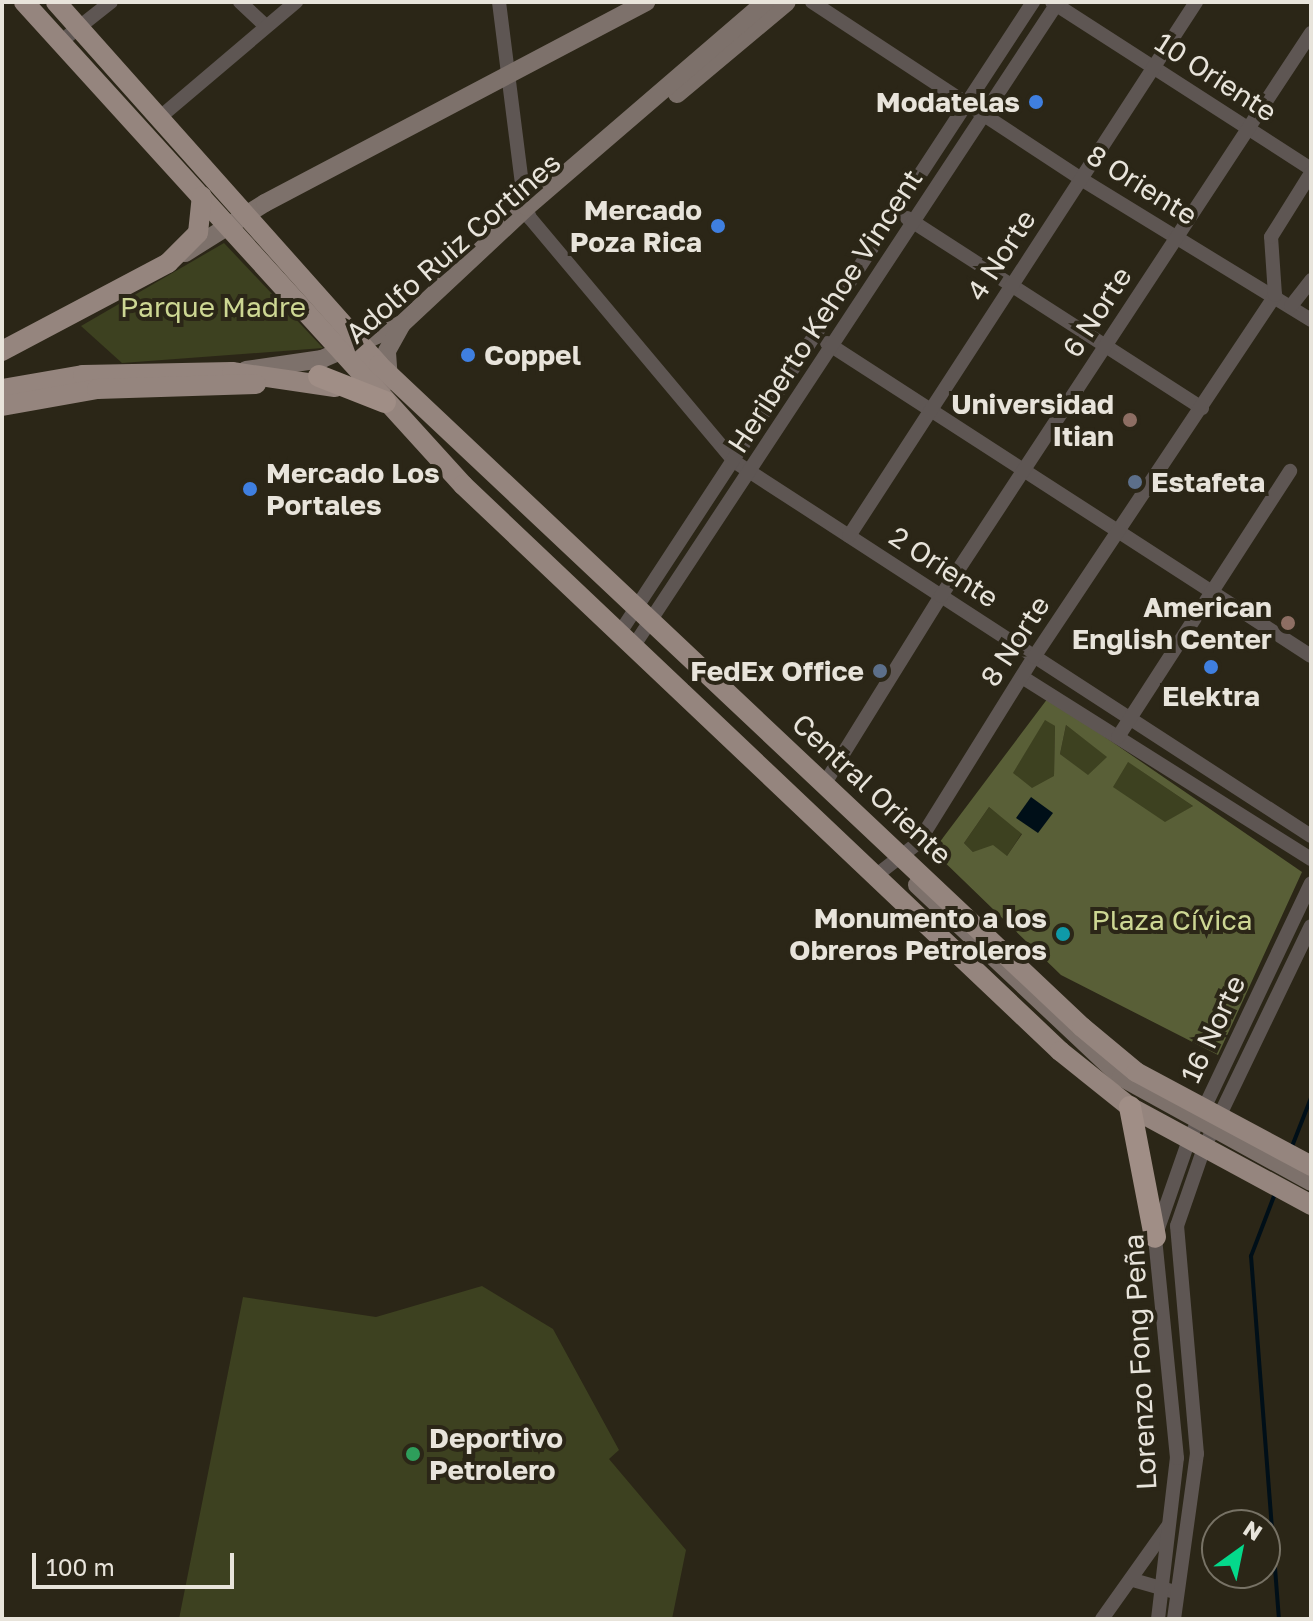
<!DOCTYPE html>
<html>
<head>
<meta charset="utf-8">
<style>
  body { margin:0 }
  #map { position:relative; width:1313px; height:1621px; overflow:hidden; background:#2b2617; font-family:"Golos Text",sans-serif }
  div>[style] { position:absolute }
  .green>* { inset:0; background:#3d4120 }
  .forest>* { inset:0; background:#595f37 }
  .water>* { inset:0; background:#000f18 }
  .stream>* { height:4px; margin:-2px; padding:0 2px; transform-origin:2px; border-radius:2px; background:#000f18 }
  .minor>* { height:14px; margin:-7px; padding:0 7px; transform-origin:7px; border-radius:7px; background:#5e5653 }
  .secondary>* { height:18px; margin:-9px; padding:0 9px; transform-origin:9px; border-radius:9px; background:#7d716b }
  .primary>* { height:20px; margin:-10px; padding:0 10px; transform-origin:10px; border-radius:10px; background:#95857e }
  .trunk>* { height:22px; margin:-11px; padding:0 11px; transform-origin:11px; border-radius:11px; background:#a08e86 }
  .dots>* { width:22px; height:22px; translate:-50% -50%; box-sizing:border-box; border:4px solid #2b2617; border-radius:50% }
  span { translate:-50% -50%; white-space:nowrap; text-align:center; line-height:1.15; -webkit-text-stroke:8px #2b2617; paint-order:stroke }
  .street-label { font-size:28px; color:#e8e4db }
  .poi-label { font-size:28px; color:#e8e4db; font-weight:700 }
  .right { translate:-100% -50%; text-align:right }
  .left { translate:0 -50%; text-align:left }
  .park-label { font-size:28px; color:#cdd793 }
  .frame { position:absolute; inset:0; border:4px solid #e8e4db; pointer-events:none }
  .north { position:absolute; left:1201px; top:1509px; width:80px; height:80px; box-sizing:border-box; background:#2b2617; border:2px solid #777265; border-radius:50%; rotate:33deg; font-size:22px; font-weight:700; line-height:32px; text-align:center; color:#e8e4db }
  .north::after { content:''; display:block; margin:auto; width:28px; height:36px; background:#04d98b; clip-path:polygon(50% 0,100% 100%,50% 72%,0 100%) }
  .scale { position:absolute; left:32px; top:1553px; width:202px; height:36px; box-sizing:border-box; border:4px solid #e8e4db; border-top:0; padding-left:10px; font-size:24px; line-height:28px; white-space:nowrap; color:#e8e4db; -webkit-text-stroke:6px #2b2617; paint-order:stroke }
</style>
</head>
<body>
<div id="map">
  <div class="green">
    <div style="clip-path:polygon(224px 243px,323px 348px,122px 363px,81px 326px)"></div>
    <div style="clip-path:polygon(1045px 719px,1055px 726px,1054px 777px,1032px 789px,1012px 774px)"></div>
    <div style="clip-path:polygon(1066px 725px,1108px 757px,1088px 776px,1060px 754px)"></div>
    <div style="clip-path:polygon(1127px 761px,1193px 806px,1165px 823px,1112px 787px)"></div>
    <div style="clip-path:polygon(989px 807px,1022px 833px,1007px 856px,973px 852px,964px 843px)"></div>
    <div style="clip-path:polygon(482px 1286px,553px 1329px,619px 1450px,609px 1459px,686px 1550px,672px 1619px,179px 1619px,243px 1297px,376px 1317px)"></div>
  </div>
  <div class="forest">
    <div style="clip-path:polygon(evenodd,1048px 698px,1302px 872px,1218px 1055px,1061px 975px,933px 851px,1048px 698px,1045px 720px,1055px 726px,1054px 776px,1032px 788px,1013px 773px,1045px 720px,1048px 698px,1066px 725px,1107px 757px,1088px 775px,1060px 754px,1066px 725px,1048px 698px,1128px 762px,1193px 806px,1165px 822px,1113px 787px,1128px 762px,1048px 698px,989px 807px,1022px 834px,1007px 856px,993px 845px,973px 852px,964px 843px,989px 807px)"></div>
  </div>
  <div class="water">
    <div style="clip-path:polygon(1031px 797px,1053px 813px,1038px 833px,1016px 818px)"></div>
  </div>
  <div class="stream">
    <div style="left:1291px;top:1149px;width:55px;rotate:-68.6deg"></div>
    <div style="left:1276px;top:1191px;width:70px;rotate:111deg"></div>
    <div style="left:1251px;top:1256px;width:364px;rotate:85.6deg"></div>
  </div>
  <div class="minor">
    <div style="left:240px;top:2px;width:35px;rotate:43deg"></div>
    <div style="left:499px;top:2px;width:201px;rotate:82.8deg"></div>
    <div style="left:524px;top:201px;width:18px;rotate:71deg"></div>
    <div style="left:530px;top:218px;width:319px;rotate:50deg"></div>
    <div style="left:735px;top:462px;width:687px;rotate:33deg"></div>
    <div style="left:812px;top:2px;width:322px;rotate:33.3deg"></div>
    <div style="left:1081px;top:179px;width:270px;rotate:31.5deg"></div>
    <div style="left:1052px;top:2px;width:308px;rotate:32.8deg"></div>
    <div style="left:59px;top:43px;width:66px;rotate:-38.3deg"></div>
    <div style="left:159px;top:118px;width:180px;rotate:-40.3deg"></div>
    <div style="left:907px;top:218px;width:351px;rotate:32.8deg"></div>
    <div style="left:1291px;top:306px;width:33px;rotate:-52deg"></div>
    <div style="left:827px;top:343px;width:576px;rotate:32.89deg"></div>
    <div style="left:849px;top:536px;width:637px;rotate:-56.98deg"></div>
    <div style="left:619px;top:634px;width:756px;rotate:-56.77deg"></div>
    <div style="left:633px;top:647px;width:772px;rotate:-56.62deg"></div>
    <div style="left:1022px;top:677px;width:342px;rotate:32.2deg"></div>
    <div style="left:1118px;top:737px;width:317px;rotate:-57.1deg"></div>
    <div style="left:825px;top:783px;width:220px;rotate:-58.2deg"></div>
    <div style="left:941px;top:596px;width:674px;rotate:-56.69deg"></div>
    <div style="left:874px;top:877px;width:56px;rotate:-37.7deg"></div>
    <div style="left:918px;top:843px;width:219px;rotate:-58.1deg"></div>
    <div style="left:1034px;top:657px;width:435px;rotate:-56.3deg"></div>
    <div style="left:1275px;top:295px;width:58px;rotate:-93.9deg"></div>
    <div style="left:1271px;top:237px;width:75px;rotate:-58deg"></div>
    <div style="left:1133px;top:1580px;width:40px;rotate:16deg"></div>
    <div style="left:1102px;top:1619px;width:114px;rotate:-54.6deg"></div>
    <div style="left:1158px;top:1619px;width:162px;rotate:-83.3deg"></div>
    <div style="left:1177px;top:1458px;width:222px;rotate:-95.7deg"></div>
    <div style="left:1155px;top:1237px;width:103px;rotate:-70.7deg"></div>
    <div style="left:1189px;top:1140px;width:284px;rotate:-64.6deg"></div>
    <div style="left:1174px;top:1619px;width:167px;rotate:-82.1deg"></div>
    <div style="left:1197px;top:1454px;width:229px;rotate:-95deg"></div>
    <div style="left:1177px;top:1226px;width:83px;rotate:-70.9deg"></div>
    <div style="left:1204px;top:1148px;width:246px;rotate:-64.3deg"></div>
  </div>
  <div class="secondary">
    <div style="left:677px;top:94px;width:143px;rotate:-39.9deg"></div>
    <div style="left:185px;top:253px;width:94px;rotate:-32deg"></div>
    <div style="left:265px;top:203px;width:431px;rotate:-27.8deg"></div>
    <div style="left:246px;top:370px;width:77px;rotate:-8.2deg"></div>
    <div style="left:322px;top:359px;width:87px;rotate:-23.6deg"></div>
    <div style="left:402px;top:324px;width:171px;rotate:-43.1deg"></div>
    <div style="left:527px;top:207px;width:314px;rotate:-40.7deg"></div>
    <div style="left:389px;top:381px;width:30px;rotate:-94deg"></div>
    <div style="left:387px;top:351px;width:31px;rotate:-61deg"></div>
    <div style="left:917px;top:885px;width:280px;rotate:43.3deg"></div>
    <div style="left:1121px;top:1077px;width:217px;rotate:28.9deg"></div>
  </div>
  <div class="primary">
    <div style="left:24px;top:2px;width:653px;rotate:47.73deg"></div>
    <div style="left:463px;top:485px;width:823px;rotate:43.47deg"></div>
    <div style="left:1060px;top:1051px;width:90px;rotate:38.7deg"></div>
    <div style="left:1130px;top:1107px;width:206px;rotate:28.4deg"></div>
    <div style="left:56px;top:2px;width:486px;rotate:48.3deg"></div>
    <div style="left:379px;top:365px;width:966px;rotate:43.28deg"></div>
    <div style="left:1082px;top:1027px;width:70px;rotate:39.8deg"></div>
    <div style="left:1136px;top:1072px;width:199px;rotate:28.2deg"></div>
    <div style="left:2px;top:351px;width:188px;rotate:-27.9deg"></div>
    <div style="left:168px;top:263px;width:42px;rotate:-45deg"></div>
    <div style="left:198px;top:233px;width:37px;rotate:-84deg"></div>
    <div style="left:2px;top:389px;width:82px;rotate:-9.8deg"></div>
    <div style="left:83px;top:375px;width:149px;rotate:-1.2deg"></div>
    <div style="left:232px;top:372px;width:104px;rotate:8.3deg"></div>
    <div style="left:2px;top:406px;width:97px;rotate:-10.1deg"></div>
    <div style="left:97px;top:389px;width:159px;rotate:-1.8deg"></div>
  </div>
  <div class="trunk">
    <div style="left:319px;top:376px;width:71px;rotate:21.5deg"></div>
    <div style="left:1130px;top:1107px;width:132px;rotate:79.1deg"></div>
  </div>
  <div class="dots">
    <div style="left:1036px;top:102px;background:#3f7fe0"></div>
    <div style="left:718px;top:226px;background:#3f7fe0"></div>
    <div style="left:468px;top:355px;background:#3f7fe0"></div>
    <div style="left:1130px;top:420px;background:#8d6e63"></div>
    <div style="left:1135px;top:482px;background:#5c6f8a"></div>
    <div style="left:250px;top:489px;background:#3f7fe0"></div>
    <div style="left:1288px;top:623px;background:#8d6e63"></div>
    <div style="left:1211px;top:667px;background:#3f7fe0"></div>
    <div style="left:880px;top:671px;background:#5c6f8a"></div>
    <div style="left:1063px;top:934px;background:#0f9aa8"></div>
    <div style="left:413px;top:1454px;background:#2e9e5b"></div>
  </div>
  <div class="street-label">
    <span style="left:1216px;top:77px;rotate:33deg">10 Oriente</span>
    <span style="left:1142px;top:185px;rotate:32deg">8 Oriente</span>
    <span style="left:453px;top:248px;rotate:-41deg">Adolfo Ruiz Cortines</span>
    <span style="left:1001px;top:255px;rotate:-57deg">4 Norte</span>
    <span style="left:825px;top:311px;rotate:-57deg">Heriberto Kehoe Vincent</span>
    <span style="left:1097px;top:312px;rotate:-57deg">6 Norte</span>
    <span style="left:944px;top:567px;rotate:33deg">2 Oriente</span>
    <span style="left:1015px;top:641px;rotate:-57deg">8 Norte</span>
    <span style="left:872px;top:789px;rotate:43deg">Central Oriente</span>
    <span style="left:1213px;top:1029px;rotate:-65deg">16 Norte</span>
    <span style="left:1140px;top:1362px;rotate:-93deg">Lorenzo Fong Peña</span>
  </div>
  <div class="poi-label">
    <span class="right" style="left:1020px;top:102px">Modatelas</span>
    <span class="right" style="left:702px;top:226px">Mercado<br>Poza Rica</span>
    <span class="left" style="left:484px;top:355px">Coppel</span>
    <span class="right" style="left:1114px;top:420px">Universidad<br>Itian</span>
    <span class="left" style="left:266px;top:489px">Mercado Los<br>Portales</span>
    <span class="left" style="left:1151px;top:482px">Estafeta</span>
    <span class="right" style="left:1272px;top:623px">American<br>English Center</span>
    <span class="right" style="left:864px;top:671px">FedEx Office</span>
    <span style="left:1211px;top:696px">Elektra</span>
    <span class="right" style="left:1047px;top:934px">Monumento a los<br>Obreros Petroleros</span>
    <span class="left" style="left:429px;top:1454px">Deportivo<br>Petrolero</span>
  </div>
  <div class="park-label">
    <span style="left:213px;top:307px">Parque Madre</span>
    <span style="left:1172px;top:920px">Plaza Cívica</span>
  </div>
  <div class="frame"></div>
  <div class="north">N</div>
  <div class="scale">100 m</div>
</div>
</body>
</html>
